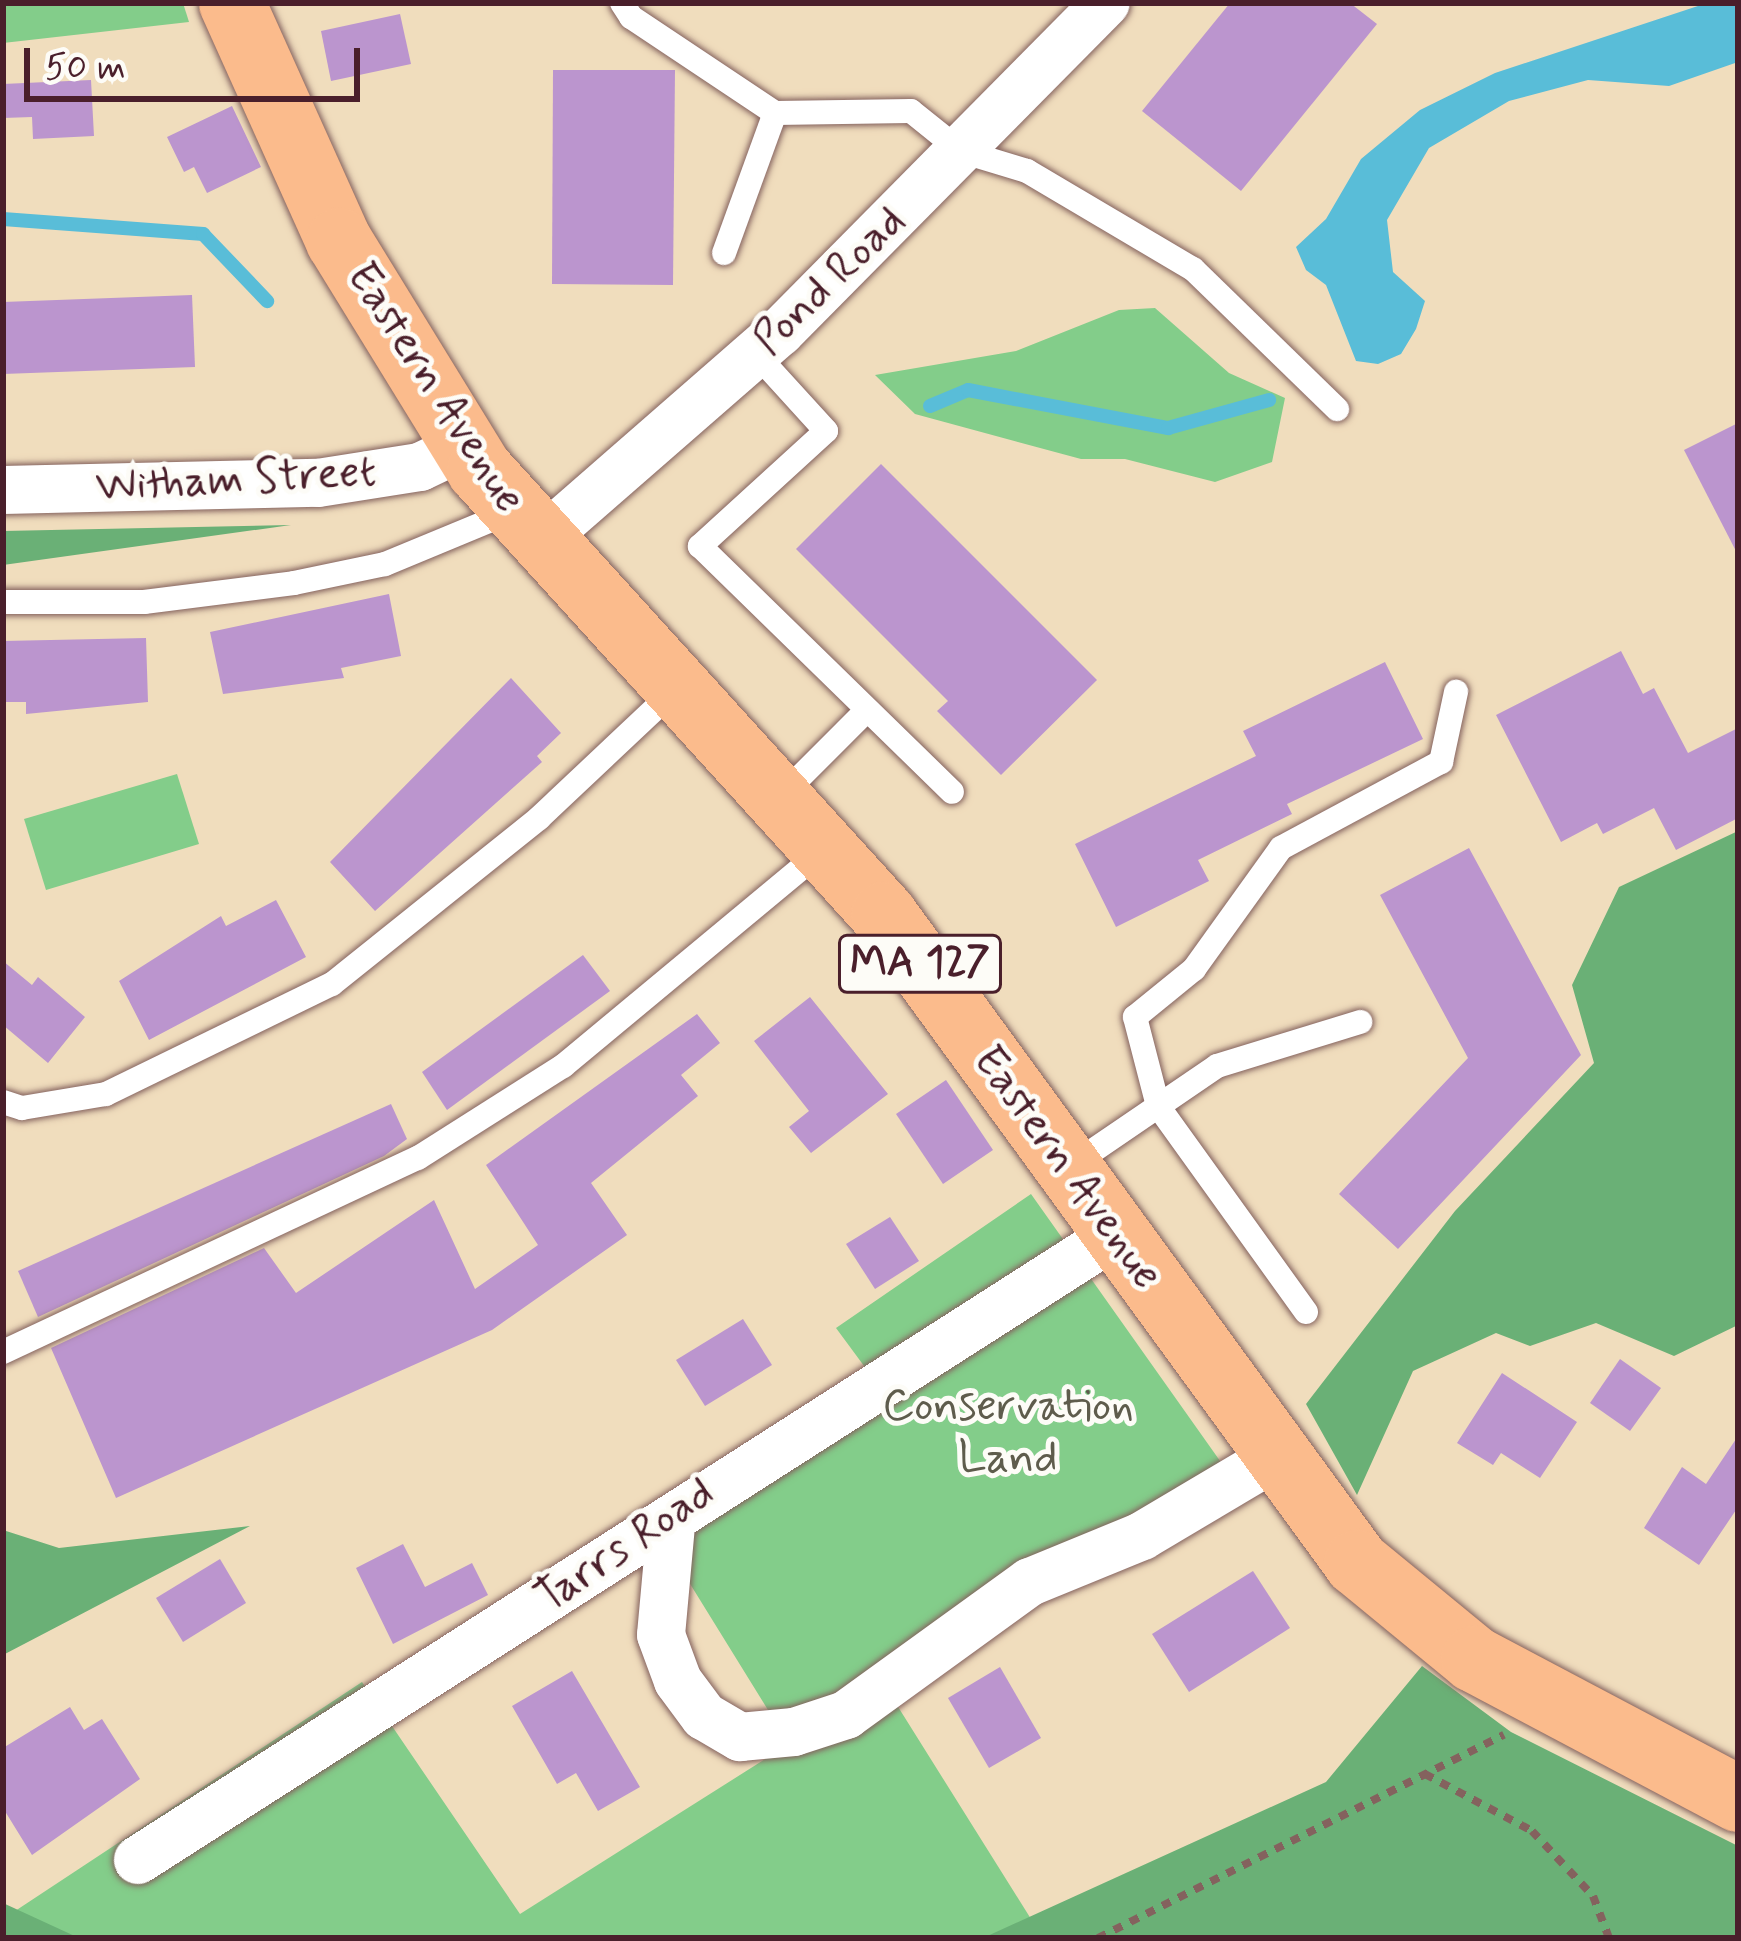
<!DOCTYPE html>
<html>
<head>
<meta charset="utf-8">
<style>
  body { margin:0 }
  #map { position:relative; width:1741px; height:1941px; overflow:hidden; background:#f0ddbd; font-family:Mynerve,sans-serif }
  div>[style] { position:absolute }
  .green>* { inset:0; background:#83cd8a }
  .forest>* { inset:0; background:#6ab076 }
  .water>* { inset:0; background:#59bdd8 }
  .stream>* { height:14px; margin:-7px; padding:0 7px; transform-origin:7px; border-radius:7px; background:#59bdd8 }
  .building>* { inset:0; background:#bb95ce }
  .path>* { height:8px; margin-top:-4px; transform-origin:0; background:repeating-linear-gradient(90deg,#84625e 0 9px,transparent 0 18px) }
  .roads { filter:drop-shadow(0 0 3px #84625e) drop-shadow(0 0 3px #84625e) }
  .lane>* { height:24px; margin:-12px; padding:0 12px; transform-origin:12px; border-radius:12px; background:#fff }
  .street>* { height:48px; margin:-24px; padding:0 24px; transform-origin:24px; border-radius:24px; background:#fff }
  .primary>* { height:66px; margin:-33px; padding:0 33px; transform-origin:33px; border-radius:33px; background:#fbbb8c }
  span { translate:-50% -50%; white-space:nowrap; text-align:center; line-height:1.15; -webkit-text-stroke:10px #fdfcf7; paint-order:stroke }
  .shield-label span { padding:3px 9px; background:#fdfcf7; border:3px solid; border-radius:9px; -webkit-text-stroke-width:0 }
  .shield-label { font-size:42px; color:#4a1f2b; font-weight:700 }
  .street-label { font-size:45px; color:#4a1f2b }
  .park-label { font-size:45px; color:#5e5c4c }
  .frame { position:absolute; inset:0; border:6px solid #4a1f2b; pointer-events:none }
  .scale { position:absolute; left:24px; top:48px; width:336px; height:54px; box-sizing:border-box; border:6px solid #4a1f2b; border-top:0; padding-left:15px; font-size:36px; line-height:42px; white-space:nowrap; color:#4a1f2b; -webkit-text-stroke:9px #fdfcf7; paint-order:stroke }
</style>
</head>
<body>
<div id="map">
  <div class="green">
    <div style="clip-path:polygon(3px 3px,183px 3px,189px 22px,3px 43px)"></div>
    <div style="clip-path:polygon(1155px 308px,1229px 373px,1285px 398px,1272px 462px,1215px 482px,1125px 459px,1081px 459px,915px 414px,875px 375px,1016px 351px,1119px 310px)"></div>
    <div style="clip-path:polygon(177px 774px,199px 844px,46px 890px,24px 819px)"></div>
    <div style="clip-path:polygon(1031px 1194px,1230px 1475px,890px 1694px,1036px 1927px,1014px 1938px,3px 1938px,3px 1919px,362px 1682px,520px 1914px,789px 1744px,645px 1511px,867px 1370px,836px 1328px)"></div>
  </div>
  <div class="forest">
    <div style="clip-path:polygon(291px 525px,3px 565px,3px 531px)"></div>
    <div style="clip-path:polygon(1738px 831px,1738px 1325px,1674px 1356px,1596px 1323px,1530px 1346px,1496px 1333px,1413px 1371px,1357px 1495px,1306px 1404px,1455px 1211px,1594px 1063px,1572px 985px,1619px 887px)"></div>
    <div style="clip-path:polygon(250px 1526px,3px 1655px,3px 1530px,59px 1548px)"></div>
    <div style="clip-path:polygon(1422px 1666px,1511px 1732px,1738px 1846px,1738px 1938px,983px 1938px,1326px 1782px)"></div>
    <div style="clip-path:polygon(3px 1903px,79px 1938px,3px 1938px)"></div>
  </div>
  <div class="water">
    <div style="clip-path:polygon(1707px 3px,1738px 3px,1738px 62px,1669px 86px,1588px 80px,1509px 101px,1429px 148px,1387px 220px,1393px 272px,1425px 301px,1416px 329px,1401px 354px,1378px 364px,1356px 361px,1326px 285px,1306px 270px,1296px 247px,1326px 219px,1361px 159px,1420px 110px,1495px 73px)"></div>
  </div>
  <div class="stream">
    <div style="left:3px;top:219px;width:201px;rotate:4.3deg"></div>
    <div style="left:203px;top:234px;width:93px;rotate:46.3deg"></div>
    <div style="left:930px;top:406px;width:41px;rotate:-22.8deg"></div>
    <div style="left:968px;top:390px;width:204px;rotate:10.8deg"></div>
    <div style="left:1168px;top:428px;width:105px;rotate:-15.5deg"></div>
  </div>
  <div class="building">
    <div style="clip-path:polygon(1230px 3px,1350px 3px,1377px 24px,1241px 191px,1142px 111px)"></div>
    <div style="clip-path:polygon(400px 14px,411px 64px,331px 81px,321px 31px)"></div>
    <div style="clip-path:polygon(553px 70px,675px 70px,673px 285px,552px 284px)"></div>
    <div style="clip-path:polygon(91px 80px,94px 136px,33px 139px,32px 117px,3px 118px,3px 84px)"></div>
    <div style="clip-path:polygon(232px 106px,261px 167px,207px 193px,194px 167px,184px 172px,167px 137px)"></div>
    <div style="clip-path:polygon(192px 295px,195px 367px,3px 374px,3px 302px)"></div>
    <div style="clip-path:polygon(1738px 423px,1738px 555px,1684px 450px)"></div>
    <div style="clip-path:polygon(881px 464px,1097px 680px,1001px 775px,937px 711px,948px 701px,796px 549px)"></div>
    <div style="clip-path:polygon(389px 594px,401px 656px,341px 668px,344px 678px,223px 694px,210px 632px)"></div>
    <div style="clip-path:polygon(146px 638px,148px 702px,26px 714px,26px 702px,3px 702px,3px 641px)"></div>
    <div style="clip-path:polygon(1621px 651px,1643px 694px,1654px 688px,1688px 753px,1738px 728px,1738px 818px,1676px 850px,1654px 808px,1603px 834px,1597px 823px,1561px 842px,1496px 715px)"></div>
    <div style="clip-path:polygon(1385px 662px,1423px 739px,1287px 804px,1292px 814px,1198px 860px,1209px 881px,1116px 927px,1075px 844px,1256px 756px,1243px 731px)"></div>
    <div style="clip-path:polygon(511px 678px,561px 733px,537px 756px,542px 762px,375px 911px,330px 862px)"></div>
    <div style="clip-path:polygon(1469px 848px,1581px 1055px,1398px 1249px,1339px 1194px,1468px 1058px,1380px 895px)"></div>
    <div style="clip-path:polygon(276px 900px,306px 957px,149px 1040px,119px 981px,221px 916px,226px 926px)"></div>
    <div style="clip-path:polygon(583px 955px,610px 991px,447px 1110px,422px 1072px)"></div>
    <div style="clip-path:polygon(3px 961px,32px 985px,38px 977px,85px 1017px,48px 1063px,3px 1025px)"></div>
    <div style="clip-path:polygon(810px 997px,888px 1094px,811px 1153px,789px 1127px,809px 1111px,754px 1041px)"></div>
    <div style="clip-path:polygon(697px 1014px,720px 1043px,681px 1075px,698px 1096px,591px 1183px,627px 1235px,492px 1330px,116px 1498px,51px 1348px,264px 1248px,296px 1293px,434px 1200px,475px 1289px,538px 1245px,486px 1165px)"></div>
    <div style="clip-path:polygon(946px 1080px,993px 1150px,943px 1184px,896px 1114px)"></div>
    <div style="clip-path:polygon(391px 1104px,407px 1139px,384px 1156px,38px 1317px,18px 1271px)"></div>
    <div style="clip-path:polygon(890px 1217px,919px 1261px,875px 1289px,846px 1244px)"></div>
    <div style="clip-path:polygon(743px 1319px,772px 1365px,705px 1406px,676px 1360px)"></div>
    <div style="clip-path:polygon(1620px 1359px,1661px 1388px,1630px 1431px,1590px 1403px)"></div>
    <div style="clip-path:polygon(1502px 1373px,1577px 1422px,1540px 1478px,1501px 1453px,1493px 1465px,1457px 1443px)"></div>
    <div style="clip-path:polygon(1738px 1436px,1738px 1507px,1699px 1565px,1644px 1528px,1682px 1467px,1706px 1484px)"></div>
    <div style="clip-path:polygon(403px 1544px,425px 1587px,472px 1563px,488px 1595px,393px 1644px,356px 1568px)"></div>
    <div style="clip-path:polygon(220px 1559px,246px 1603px,183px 1642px,156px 1598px)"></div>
    <div style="clip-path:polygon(1253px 1571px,1290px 1628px,1189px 1692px,1152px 1634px)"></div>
    <div style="clip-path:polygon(1000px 1667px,1041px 1738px,989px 1768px,948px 1698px)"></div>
    <div style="clip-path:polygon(572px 1671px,640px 1787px,598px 1811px,576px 1773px,557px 1784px,512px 1706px)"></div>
    <div style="clip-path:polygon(70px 1707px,84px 1730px,102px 1719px,140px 1779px,32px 1855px,3px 1808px,3px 1748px)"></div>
  </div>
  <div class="path">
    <div style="left:1425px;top:1774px;width:121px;rotate:28deg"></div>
    <div style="left:1532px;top:1831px;width:89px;rotate:46.8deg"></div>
    <div style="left:1593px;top:1896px;width:45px;rotate:69.1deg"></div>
    <div style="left:1098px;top:1938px;width:454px;rotate:-26.6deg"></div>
  </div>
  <div class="roads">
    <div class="lane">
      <div style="left:622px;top:3px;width:17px;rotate:57deg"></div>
      <div style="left:631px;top:17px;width:173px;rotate:33.7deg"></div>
      <div style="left:724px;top:253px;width:149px;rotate:-70deg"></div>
      <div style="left:775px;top:113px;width:136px;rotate:-0.8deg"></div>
      <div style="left:911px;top:111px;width:64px;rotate:38.7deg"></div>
      <div style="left:961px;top:151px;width:69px;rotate:16.9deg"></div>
      <div style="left:1027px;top:171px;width:193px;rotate:30.6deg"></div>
      <div style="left:1193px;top:269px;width:201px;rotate:44.2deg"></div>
      <div style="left:756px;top:354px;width:104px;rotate:47.7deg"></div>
      <div style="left:826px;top:431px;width:171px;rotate:137.6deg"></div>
      <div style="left:700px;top:546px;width:352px;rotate:44.3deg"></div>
      <div style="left:3px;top:602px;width:141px"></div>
      <div style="left:144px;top:602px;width:151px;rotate:-7.2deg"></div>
      <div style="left:294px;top:583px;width:93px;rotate:-11.8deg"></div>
      <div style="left:385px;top:564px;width:139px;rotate:-22.5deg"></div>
      <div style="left:782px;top:795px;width:117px;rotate:-45deg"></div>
      <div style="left:3px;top:1102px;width:20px;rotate:18deg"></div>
      <div style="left:22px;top:1108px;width:85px;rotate:-9.5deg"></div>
      <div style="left:106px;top:1094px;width:251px;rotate:-26deg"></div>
      <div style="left:332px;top:984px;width:265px;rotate:-38.7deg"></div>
      <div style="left:539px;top:818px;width:190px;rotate:-43.3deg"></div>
      <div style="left:1069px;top:1167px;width:179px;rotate:-34.3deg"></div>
      <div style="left:1217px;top:1066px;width:150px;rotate:-17.1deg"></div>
      <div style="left:1306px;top:1312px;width:254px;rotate:-125.7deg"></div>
      <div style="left:1158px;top:1106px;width:92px;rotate:-104.5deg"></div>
      <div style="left:1135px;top:1017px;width:76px;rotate:-39.1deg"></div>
      <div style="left:1194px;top:969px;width:149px;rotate:-54.3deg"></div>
      <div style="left:1281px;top:848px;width:182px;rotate:-28.3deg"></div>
      <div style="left:1441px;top:762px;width:72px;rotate:-77.9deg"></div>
      <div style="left:3px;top:1352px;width:458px;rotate:-25.1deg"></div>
      <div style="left:418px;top:1158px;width:172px;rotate:-32.4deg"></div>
      <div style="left:563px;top:1066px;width:339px;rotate:-39.7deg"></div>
    </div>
    <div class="street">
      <div style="left:3px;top:490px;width:315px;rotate:-1.3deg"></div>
      <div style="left:318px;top:483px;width:103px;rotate:-8.9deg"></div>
      <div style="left:420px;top:467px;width:49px;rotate:-25.5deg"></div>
      <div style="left:538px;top:543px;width:321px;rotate:-41.1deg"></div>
      <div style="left:780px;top:332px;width:463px;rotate:-45.3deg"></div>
      <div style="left:671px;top:1525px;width:110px;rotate:95.2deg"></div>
      <div style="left:661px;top:1635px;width:49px;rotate:69.7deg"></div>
      <div style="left:678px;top:1681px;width:44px;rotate:53.4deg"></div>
      <div style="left:704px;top:1716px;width:42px;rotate:30.3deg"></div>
      <div style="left:740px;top:1737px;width:54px;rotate:-5.3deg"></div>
      <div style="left:794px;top:1732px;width:55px;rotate:-18.1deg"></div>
      <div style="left:846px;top:1715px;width:227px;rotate:-35.9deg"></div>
      <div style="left:1030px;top:1582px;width:121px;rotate:-22.3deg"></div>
      <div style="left:1142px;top:1536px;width:155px;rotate:-30.7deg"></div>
      <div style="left:138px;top:1860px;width:1160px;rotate:-32.61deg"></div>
    </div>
    <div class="primary">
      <div style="left:232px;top:3px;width:261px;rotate:65.8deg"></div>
      <div style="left:339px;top:241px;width:269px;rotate:58.4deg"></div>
      <div style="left:480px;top:470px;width:601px;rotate:47.76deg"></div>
      <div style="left:884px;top:915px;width:802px;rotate:53.87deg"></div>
      <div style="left:1357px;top:1563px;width:151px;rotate:39.4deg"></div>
      <div style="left:1474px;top:1659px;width:299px;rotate:27.9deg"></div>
    </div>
  </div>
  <div class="shield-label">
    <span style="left:920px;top:964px">MA 127</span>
  </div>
  <div class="street-label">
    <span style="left:830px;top:281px;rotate:-44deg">Pond Road</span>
    <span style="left:435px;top:388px;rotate:57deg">Eastern Avenue</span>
    <span style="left:236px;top:480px;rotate:-3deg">Witham Street</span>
    <span style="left:1067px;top:1168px;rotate:54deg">Eastern Avenue</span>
    <span style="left:625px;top:1546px;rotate:-34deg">Tarrs Road</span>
  </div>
  <div class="park-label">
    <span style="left:1008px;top:1433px">Conservation<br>Land</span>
  </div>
  <div class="frame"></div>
  <div class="scale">50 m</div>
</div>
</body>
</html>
